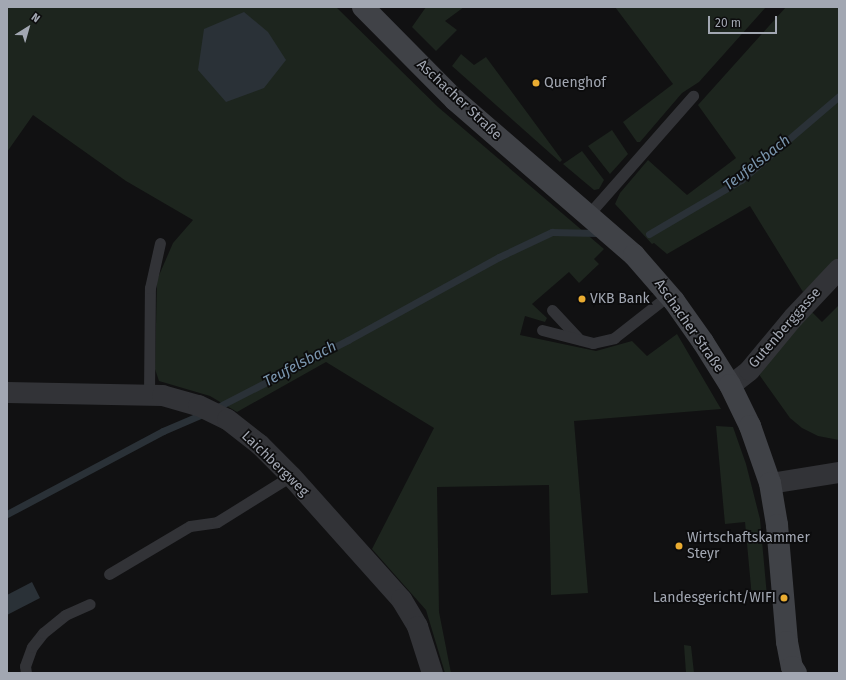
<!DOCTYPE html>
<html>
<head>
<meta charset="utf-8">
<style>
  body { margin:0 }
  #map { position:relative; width:846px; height:680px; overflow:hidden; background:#111112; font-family:"Fira Sans",sans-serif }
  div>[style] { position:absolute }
  .green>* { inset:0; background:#1d251e }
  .water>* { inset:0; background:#2a3137 }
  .stream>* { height:7px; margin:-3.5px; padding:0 3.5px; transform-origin:3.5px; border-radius:3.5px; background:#2a3137 }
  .lane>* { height:11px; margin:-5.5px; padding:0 5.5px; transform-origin:5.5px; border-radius:5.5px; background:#323337 }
  .street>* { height:21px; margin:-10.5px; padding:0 10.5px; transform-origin:10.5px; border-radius:10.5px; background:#323337 }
  .secondary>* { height:22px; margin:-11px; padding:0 11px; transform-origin:11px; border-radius:11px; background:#404247 }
  .dots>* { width:11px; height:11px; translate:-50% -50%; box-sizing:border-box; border:2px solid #0c0c0d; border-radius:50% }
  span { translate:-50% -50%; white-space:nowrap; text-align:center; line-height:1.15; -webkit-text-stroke:3.5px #0c0c0d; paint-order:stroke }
  .poi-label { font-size:14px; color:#a2a7b2 }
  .left { translate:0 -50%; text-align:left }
  .right { translate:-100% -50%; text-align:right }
  .street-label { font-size:14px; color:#a2a7b2 }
  .water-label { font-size:15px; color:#7a95ad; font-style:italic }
  .frame { position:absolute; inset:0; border:8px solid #a2a7b2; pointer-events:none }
  .north { position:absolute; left:8px; top:8px; width:40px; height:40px; -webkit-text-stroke:3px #0c0c0d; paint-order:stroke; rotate:37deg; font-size:11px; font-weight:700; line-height:16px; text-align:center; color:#a2a7b2 }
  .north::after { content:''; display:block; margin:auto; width:14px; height:18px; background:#a2a7b2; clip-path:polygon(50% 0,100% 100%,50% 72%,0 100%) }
  .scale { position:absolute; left:708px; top:16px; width:69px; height:18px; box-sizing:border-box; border:2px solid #a2a7b2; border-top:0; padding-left:5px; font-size:12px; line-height:14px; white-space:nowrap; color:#a2a7b2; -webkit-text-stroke:3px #0c0c0d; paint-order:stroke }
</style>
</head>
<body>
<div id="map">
  <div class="green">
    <div style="clip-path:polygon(7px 7px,336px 7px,438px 107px,604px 249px,594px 259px,599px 264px,579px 283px,569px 272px,532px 304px,547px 318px,545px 322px,525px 316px,520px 335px,596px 351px,632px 341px,647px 356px,677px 334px,721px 409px,574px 421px,588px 593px,551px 595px,549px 485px,437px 487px,439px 612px,451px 673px,445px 673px,426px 610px,372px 549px,434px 428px,326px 362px,237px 412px,210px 396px,159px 381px,155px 369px,157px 280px,173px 243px,193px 220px,126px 181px,33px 115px,7px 152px)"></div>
    <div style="clip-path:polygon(426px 7px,464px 7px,445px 21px,457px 30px,436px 51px,412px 27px)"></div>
    <div style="clip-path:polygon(615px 7px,766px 7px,699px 82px,682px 93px,640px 142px,637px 142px,623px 122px,673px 84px)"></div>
    <div style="clip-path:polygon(786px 7px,839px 7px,839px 257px,803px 292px,750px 206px,667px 254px,654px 243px,652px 244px,615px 204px,620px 193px,648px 160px,687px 195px,736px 158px,698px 105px)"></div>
    <div style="clip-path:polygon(461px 54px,474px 65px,486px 57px,562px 160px,560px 162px,452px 66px)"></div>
    <div style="clip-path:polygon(612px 130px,628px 154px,610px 174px,588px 146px)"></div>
    <div style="clip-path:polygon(582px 151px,604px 180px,599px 189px,594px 190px,563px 164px)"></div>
    <div style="clip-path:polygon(839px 305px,839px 440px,818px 436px,802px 428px,790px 418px,758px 373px,810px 310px,822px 322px)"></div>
    <div style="clip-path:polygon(716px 426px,733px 427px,746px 464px,760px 519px,767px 596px,752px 598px,745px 522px,725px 524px)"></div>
    <div style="clip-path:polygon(684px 645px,691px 646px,694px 673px,686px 673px)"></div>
  </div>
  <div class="water">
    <div style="clip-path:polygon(244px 12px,268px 32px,286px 60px,264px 88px,226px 102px,198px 70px,204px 29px)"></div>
    <div style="clip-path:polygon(32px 582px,40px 598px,7px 615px,7px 595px)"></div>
  </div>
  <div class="stream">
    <div style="left:649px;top:234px;width:107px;rotate:-30.4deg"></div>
    <div style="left:741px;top:180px;width:129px;rotate:-40.6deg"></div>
    <div style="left:214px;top:409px;width:151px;rotate:-27.2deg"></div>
    <div style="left:348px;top:340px;width:172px;rotate:-28.8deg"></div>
    <div style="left:499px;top:257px;width:59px;rotate:-25.3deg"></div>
    <div style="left:552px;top:232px;width:45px;rotate:1.3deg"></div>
    <div style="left:7px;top:514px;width:177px;rotate:-28deg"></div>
    <div style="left:163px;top:431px;width:46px;rotate:-23.2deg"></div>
  </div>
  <div class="lane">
    <div style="left:588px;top:215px;width:159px;rotate:-48.6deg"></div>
    <div style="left:552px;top:310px;width:40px;rotate:47deg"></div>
    <div style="left:542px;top:330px;width:53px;rotate:14.3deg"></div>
    <div style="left:593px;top:343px;width:22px;rotate:-13deg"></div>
    <div style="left:614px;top:338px;width:70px;rotate:-38deg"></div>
    <div style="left:149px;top:395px;width:107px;rotate:-89.5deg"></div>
    <div style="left:150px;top:288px;width:46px;rotate:-77.5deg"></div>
    <div style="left:109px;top:574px;width:94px;rotate:-30.7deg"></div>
    <div style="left:190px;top:526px;width:27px;rotate:-8deg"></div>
    <div style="left:217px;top:522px;width:87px;rotate:-31.9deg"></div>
    <div style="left:26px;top:673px;width:7px;rotate:-98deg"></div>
    <div style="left:25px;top:666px;width:20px;rotate:-70deg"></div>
    <div style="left:32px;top:647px;width:18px;rotate:-52deg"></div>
    <div style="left:43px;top:633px;width:28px;rotate:-39deg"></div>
    <div style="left:65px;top:615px;width:27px;rotate:-24deg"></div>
  </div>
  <div class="street">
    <div style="left:730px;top:385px;width:24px;rotate:-38deg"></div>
    <div style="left:749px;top:370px;width:69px;rotate:-50.3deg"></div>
    <div style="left:793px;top:317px;width:67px;rotate:-46.8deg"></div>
    <div style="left:7px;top:392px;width:155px;rotate:1.1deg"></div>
    <div style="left:162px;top:395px;width:37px;rotate:16deg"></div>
    <div style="left:198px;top:405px;width:32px;rotate:26deg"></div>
    <div style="left:227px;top:419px;width:41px;rotate:38deg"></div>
    <div style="left:259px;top:444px;width:45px;rotate:45deg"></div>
    <div style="left:291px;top:476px;width:165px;rotate:48.2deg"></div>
    <div style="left:401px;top:599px;width:31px;rotate:59deg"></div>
    <div style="left:417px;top:626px;width:49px;rotate:72.3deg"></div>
    <div style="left:770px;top:483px;width:70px;rotate:-9.1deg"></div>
  </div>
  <div class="secondary">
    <div style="left:363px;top:7px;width:131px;rotate:45.3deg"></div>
    <div style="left:455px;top:100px;width:237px;rotate:40.9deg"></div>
    <div style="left:634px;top:255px;width:61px;rotate:49deg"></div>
    <div style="left:674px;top:301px;width:50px;rotate:54.7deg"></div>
    <div style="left:703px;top:342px;width:51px;rotate:57.9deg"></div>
    <div style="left:730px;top:385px;width:46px;rotate:64deg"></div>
    <div style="left:750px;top:426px;width:60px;rotate:70.7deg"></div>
    <div style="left:770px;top:483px;width:43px;rotate:80.5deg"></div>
    <div style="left:777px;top:525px;width:117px;rotate:85.1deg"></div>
    <div style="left:787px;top:642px;width:25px;rotate:79deg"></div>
    <div style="left:792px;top:667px;width:7px;rotate:56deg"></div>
  </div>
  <div class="dots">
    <div style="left:536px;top:83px;background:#eaac31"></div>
    <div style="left:582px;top:299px;background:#eaac31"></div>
    <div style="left:679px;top:546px;background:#eaac31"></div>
    <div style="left:784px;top:598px;background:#eaac31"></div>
  </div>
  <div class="poi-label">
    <span class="left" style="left:544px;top:83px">Quenghof</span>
    <span class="left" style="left:590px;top:299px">VKB Bank</span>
    <span class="left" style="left:687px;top:546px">Wirtschaftskammer<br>Steyr</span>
    <span class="right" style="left:776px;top:598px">Landesgericht/WIFI</span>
  </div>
  <div class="street-label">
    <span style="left:459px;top:100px;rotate:43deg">Aschacher Straße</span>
    <span style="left:689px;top:326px;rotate:55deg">Aschacher Straße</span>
    <span style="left:785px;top:328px;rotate:-49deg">Gutenberggasse</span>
    <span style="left:275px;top:464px;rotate:44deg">Laichbergweg</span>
  </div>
  <div class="water-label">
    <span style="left:757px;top:163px;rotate:-38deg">Teufelsbach</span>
    <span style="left:300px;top:364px;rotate:-28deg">Teufelsbach</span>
  </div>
  <div class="frame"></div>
  <div class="north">N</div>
  <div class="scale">20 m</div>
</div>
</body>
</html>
